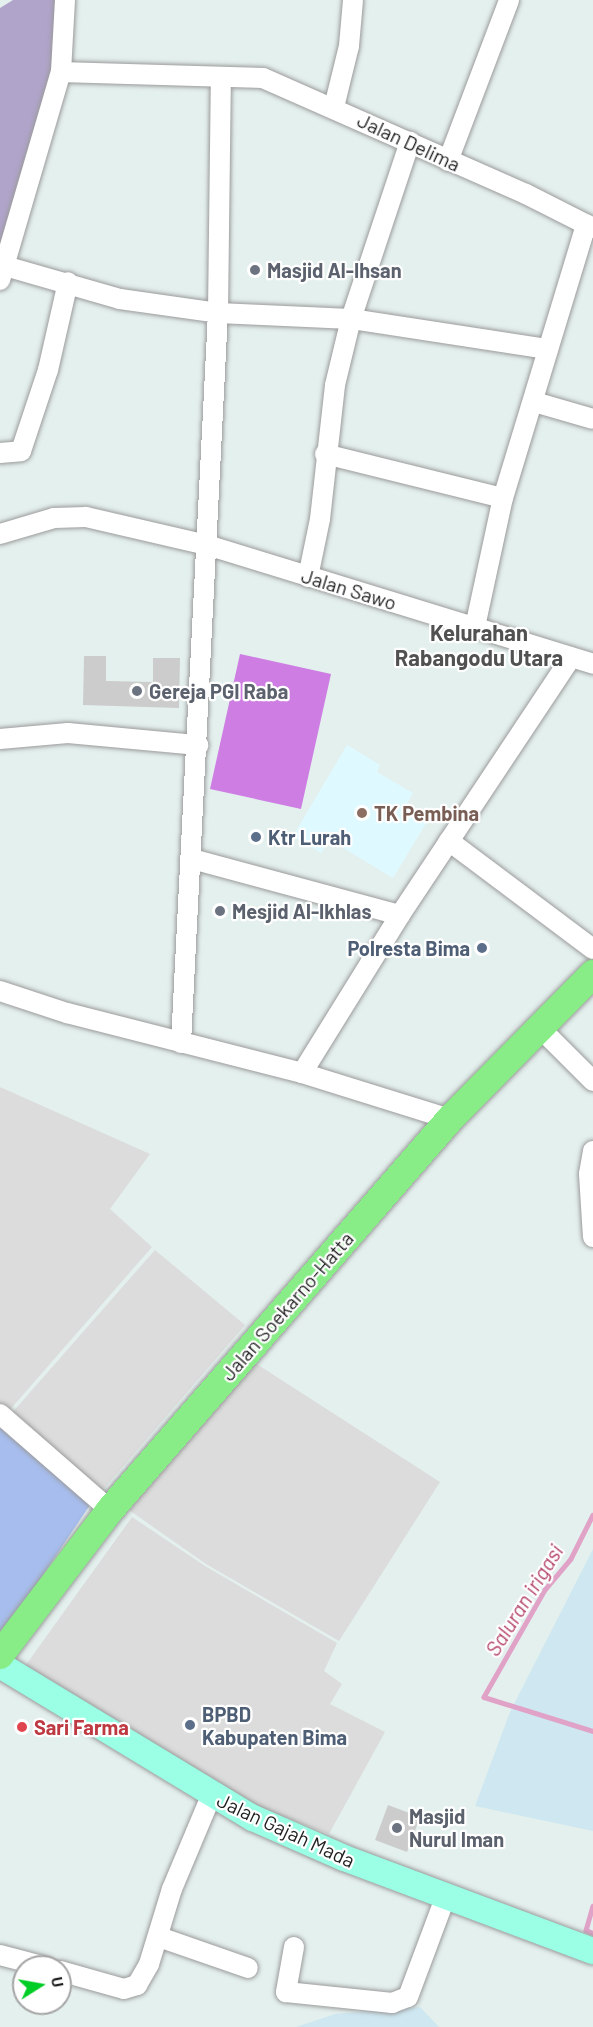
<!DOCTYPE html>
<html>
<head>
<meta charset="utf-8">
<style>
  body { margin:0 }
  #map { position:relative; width:593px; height:2027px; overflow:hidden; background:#e4f0ee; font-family:Barlow,sans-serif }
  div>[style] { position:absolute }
  .residential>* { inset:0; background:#dbdcdb }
  .education>* { inset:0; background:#def9ff }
  .religious>* { inset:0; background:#ccc }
  .farmland>* { inset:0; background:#cee7f0 }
  .grass>* { inset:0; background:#a7bded }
  .cemetery>* { inset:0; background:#b0a4ca }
  .pitch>* { inset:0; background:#ce7de3 }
  .stream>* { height:4.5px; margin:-2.25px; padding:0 2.25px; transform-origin:2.25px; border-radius:2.25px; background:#e0a2c7 }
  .roads { filter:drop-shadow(0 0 2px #9b9b9b) drop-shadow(0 0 2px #9b9b9b) }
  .minor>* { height:20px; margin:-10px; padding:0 10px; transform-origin:10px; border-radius:10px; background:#fff }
  .major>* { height:26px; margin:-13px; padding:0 13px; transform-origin:13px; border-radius:13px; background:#9affe5 }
  .highway>* { height:28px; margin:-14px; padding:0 14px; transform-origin:14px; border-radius:14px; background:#88ec87 }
  .dots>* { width:16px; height:16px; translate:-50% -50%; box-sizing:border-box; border:3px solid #fff; border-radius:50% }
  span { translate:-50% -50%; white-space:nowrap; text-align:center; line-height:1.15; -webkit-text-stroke:4.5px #fff; paint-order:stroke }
  .street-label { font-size:20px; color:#1e1e1e }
  .worship-label { font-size:20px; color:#5b616d; font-weight:700 }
  .left { translate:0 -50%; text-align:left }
  .education-label { font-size:20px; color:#785e54; font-weight:700 }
  .service-label { font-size:20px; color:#4e5e75; font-weight:700 }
  .right { translate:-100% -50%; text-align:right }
  .health-label { font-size:20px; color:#be3a42; font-weight:700 }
  .water-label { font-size:21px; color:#b44569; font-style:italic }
  .quarter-label { font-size:22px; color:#515151; font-weight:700 }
  .north { position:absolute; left:12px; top:1955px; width:60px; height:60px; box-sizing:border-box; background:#fff; border:2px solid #a5a5a5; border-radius:50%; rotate:79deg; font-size:16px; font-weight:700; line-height:24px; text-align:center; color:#1e1e1e }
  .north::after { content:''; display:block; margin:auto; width:21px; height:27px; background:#00cd25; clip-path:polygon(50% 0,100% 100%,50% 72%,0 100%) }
</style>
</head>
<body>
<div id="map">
  <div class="residential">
    <div style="clip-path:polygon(0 1087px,150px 1154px,110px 1209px,152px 1247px,8px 1412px,0 1405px)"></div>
    <div style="clip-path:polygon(155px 1250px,245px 1325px,102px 1491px,11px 1414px)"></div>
    <div style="clip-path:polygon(255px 1363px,440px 1482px,339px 1641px,206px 1564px,129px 1510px)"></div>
    <div style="clip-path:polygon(132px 1517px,205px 1566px,337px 1643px,324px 1671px,342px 1684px,330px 1704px,385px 1732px,329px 1834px,251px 1804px,23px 1669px)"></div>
  </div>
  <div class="education">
    <div style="clip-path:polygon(347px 745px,380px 765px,377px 772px,413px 793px,406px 806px,428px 820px,393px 878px,330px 840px,321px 853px,293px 836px)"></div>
  </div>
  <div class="religious">
    <div style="clip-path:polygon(84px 656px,106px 656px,106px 681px,153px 682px,153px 658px,180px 658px,179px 708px,83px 705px)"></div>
    <div style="clip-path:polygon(388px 1805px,420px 1817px,407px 1852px,375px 1840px)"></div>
  </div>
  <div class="farmland">
    <div style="clip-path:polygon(593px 1549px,593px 1831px,475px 1806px,510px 1712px)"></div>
    <div style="clip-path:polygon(420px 2007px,439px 2027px,296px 2027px,335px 2014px)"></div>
  </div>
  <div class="grass">
    <div style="clip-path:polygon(0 1427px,90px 1505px,0 1639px)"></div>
  </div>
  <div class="cemetery">
    <div style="clip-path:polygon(13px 0,57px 0,55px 81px,0 265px,0 8px)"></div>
  </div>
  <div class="pitch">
    <div style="clip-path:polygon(240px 654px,331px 674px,301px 809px,210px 789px)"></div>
  </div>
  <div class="stream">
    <div style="left:593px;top:1515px;width:49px;rotate:116.6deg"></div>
    <div style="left:571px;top:1559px;width:40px;rotate:130deg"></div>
    <div style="left:545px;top:1590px;width:123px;rotate:119.7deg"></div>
    <div style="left:484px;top:1697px;width:114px;rotate:17.3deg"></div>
    <div style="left:593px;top:1906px;width:25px;rotate:106deg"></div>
    <div style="left:586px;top:1930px;width:8px;rotate:23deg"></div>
  </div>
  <div class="roads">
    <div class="minor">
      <div style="left:65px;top:0;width:72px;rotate:93.2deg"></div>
      <div style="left:61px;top:72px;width:202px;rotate:1.7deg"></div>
      <div style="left:263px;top:78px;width:287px;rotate:23.8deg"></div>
      <div style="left:526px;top:194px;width:75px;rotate:26.9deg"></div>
      <div style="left:334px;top:107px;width:63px;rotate:-76.2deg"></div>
      <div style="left:349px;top:46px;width:46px;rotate:-85deg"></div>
      <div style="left:448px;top:161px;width:172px;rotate:-69.2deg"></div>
      <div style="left:5px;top:266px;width:120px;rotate:16deg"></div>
      <div style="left:120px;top:299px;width:99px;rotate:8.1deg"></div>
      <div style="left:218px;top:313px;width:133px;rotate:2.6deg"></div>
      <div style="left:351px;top:319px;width:199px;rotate:8.7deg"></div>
      <div style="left:0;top:280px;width:217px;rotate:-73.7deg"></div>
      <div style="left:534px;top:402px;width:61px;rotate:16.1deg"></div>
      <div style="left:0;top:453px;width:21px;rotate:-5deg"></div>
      <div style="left:21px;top:451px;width:85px;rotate:-71.6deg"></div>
      <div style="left:48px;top:370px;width:90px;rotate:-77.2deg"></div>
      <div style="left:325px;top:454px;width:183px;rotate:13.9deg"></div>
      <div style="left:0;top:534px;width:56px;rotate:-16.5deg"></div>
      <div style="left:54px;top:518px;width:32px;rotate:-2deg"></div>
      <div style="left:86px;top:517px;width:124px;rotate:13deg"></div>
      <div style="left:207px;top:545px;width:404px;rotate:17.1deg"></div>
      <div style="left:308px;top:577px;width:59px;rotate:-78.3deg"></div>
      <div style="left:320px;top:519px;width:135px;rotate:-83.6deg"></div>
      <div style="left:335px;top:385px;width:68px;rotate:-76.4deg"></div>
      <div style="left:351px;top:319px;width:187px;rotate:-71.6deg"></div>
      <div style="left:475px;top:627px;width:132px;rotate:-77.8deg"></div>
      <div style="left:503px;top:498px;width:286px;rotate:-73.1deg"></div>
      <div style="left:0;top:739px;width:68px;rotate:-5deg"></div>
      <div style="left:68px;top:733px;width:131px;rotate:5.3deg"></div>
      <div style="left:449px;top:841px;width:180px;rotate:36.9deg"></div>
      <div style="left:192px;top:859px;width:215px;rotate:15.1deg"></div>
      <div style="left:0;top:991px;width:71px;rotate:18.2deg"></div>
      <div style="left:67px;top:1013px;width:243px;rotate:14.3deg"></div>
      <div style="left:302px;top:1073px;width:155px;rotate:17.3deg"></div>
      <div style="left:540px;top:1028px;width:75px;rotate:45deg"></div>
      <div style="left:181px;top:1043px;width:731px;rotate:-87.1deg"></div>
      <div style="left:218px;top:313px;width:234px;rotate:-89.3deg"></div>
      <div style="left:302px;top:1073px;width:186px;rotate:-58.2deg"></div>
      <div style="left:400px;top:915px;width:309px;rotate:-56.4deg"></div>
      <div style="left:593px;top:1151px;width:23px;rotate:100deg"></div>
      <div style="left:589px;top:1174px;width:63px;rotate:86.4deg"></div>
      <div style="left:0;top:1414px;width:146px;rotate:41.1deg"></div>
      <div style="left:159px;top:1937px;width:94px;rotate:19.2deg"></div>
      <div style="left:294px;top:1947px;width:46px;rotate:100.1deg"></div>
      <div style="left:286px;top:1992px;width:107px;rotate:5.9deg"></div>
      <div style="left:392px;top:2003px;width:17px;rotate:-21deg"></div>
      <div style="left:408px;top:1997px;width:106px;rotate:-69.5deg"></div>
      <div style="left:0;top:1955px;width:48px;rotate:14.6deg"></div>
      <div style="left:60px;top:1971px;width:66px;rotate:15.7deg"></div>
      <div style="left:124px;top:1989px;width:14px;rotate:-17deg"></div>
      <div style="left:137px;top:1985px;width:24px;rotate:-60deg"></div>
      <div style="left:149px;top:1964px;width:78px;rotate:-73deg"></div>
      <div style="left:172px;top:1889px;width:101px;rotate:-67.2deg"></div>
    </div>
    <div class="major">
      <div style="left:0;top:1665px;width:296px;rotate:31.2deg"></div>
      <div style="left:253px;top:1818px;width:99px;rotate:23.7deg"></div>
      <div style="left:344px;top:1858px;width:266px;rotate:20.5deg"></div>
    </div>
    <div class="highway">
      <div style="left:0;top:1655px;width:182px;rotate:-52.8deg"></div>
      <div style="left:110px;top:1510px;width:518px;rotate:-48.99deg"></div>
      <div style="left:450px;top:1119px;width:204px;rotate:-45.4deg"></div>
    </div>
  </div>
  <div class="dots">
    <div style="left:255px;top:270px;background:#6b7280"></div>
    <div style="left:137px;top:691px;background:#6b7280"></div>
    <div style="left:362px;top:813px;background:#8d6e63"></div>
    <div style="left:256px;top:837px;background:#5c6f8a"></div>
    <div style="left:220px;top:911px;background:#6b7280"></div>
    <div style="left:482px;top:948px;background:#5c6f8a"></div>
    <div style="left:190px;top:1725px;background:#5c6f8a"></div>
    <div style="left:22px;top:1727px;background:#e0444e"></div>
    <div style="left:397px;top:1828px;background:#6b7280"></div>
  </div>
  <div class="street-label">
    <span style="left:409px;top:142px;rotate:25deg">Jalan Delima</span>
    <span style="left:349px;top:589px;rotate:17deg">Jalan Sawo</span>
    <span style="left:287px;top:1306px;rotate:-49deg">Jalan Soekarno-Hatta</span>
    <span style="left:286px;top:1830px;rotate:25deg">Jalan Gajah Mada</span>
  </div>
  <div class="worship-label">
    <span class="left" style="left:267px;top:270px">Masjid Al-Ihsan</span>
    <span class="left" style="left:149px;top:691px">Gereja PGI Raba</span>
    <span class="left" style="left:232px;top:911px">Mesjid Al-Ikhlas</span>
    <span class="left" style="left:409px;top:1828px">Masjid<br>Nurul Iman</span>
  </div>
  <div class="education-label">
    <span class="left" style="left:374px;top:813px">TK Pembina</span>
  </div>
  <div class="service-label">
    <span class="left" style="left:268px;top:837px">Ktr Lurah</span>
    <span class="right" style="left:470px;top:948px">Polresta Bima</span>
    <span class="left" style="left:202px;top:1726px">BPBD<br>Kabupaten Bima</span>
  </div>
  <div class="health-label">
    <span class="left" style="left:34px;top:1727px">Sari Farma</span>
  </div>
  <div class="water-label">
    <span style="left:524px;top:1600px;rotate:-58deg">Saluran irigasi</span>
  </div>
  <div class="quarter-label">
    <span style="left:479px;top:645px">Kelurahan<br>Rabangodu Utara</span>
  </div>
  <div class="north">U</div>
</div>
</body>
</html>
